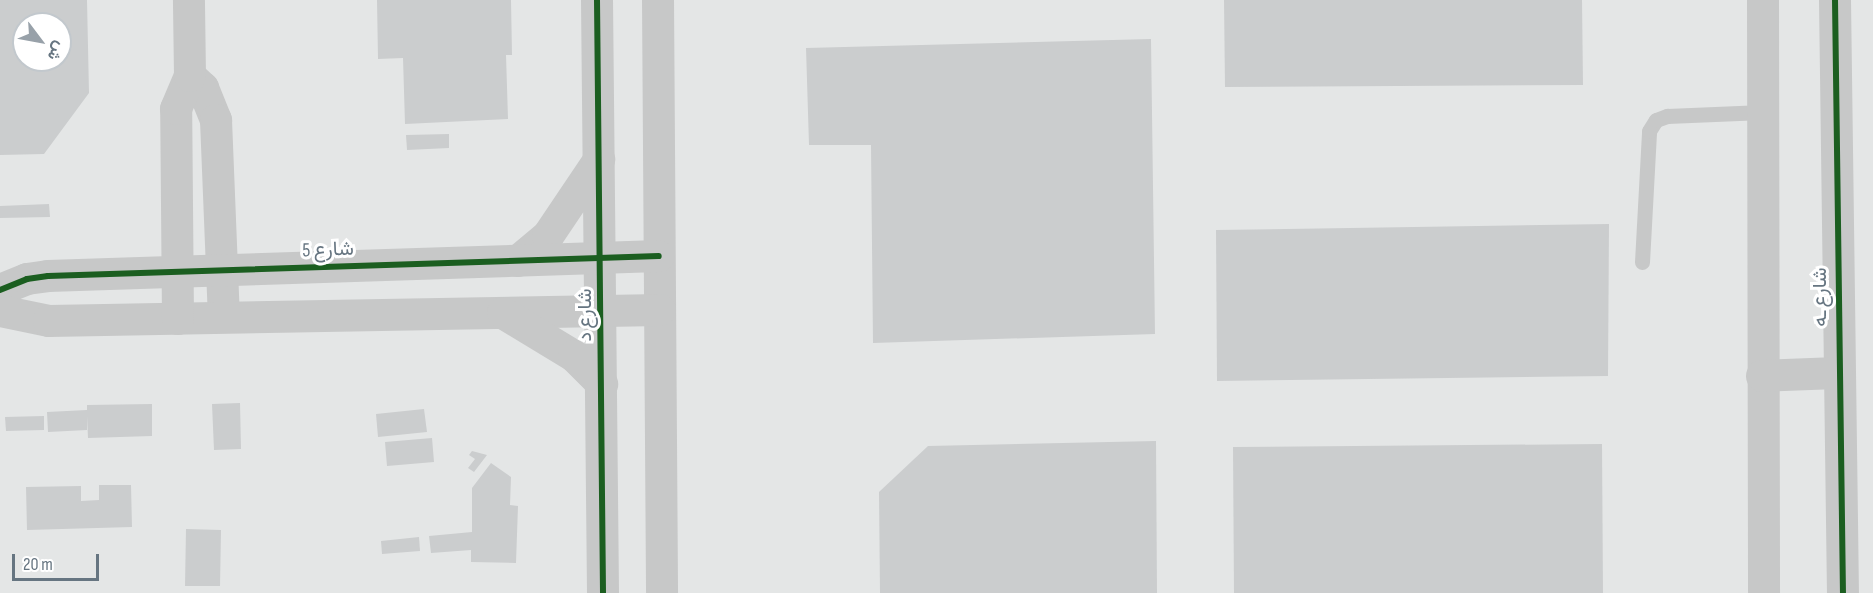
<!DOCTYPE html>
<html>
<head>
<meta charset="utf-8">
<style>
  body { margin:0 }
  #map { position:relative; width:1873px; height:593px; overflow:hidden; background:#f4f4f3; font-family:"Sofia Sans Condensed",Vazirmatn,sans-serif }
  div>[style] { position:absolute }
  .built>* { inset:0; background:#e4e6e6 }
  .building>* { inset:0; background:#cbcdce }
  .service>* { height:15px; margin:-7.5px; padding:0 7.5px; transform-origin:7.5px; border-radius:7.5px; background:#c7c8c8 }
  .minor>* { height:32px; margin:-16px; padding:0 16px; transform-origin:16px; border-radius:16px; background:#c7c8c8 }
  .cycleway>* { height:6px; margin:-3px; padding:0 3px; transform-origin:3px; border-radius:3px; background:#1b5e20 }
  span { translate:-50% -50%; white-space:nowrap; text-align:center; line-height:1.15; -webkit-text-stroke:6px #fff; paint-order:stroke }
  .street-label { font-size:20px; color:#667581 }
  .north { position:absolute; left:12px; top:12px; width:60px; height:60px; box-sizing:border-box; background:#fff; border:2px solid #c2c8cd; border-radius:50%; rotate:122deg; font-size:16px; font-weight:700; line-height:24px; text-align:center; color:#667581 }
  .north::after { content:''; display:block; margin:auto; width:21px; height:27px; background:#98a1a9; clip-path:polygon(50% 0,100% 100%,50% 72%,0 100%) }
  .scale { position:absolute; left:12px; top:554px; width:87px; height:27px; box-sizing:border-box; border:3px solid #667581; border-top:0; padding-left:8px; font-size:18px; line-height:21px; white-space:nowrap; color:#667581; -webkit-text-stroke:4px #fff; paint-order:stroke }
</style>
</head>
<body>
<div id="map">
  <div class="built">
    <div style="clip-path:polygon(evenodd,0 0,1873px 0,1873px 593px,0 593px,0 0,24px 24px,60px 24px,60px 60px,24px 60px,24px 24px)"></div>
  </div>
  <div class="building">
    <div style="clip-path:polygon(evenodd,0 0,87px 0,89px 93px,44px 154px,0 155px,0 0,24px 24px,60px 24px,60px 60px,24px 60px,24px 24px)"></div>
    <div style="clip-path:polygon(377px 0,511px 0,512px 55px,506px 55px,508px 119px,405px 124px,403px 58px,378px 59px)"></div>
    <div style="clip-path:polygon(1224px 0,1582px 0,1583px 85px,1225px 87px)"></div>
    <div style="clip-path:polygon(1151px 39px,1155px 334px,873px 343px,871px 145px,809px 145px,806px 48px)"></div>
    <div style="clip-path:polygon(449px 134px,449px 148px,407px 150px,406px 135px)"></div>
    <div style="clip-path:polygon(49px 204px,50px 217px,0 218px,0 206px)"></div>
    <div style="clip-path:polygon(1609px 224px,1608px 376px,1217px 381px,1216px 230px)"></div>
    <div style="clip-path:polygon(240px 403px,241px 449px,214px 450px,212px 404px)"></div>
    <div style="clip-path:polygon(152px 404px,152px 436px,88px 438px,87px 416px,87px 430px,48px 432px,47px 412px,87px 410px,87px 405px)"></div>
    <div style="clip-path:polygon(424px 409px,427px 432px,378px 437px,376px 414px)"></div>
    <div style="clip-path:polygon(44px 416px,44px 430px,6px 431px,5px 417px)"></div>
    <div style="clip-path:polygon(432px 438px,434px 462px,387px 466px,385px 442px)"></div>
    <div style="clip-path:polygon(1156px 441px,1157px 593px,880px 593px,879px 492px,928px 446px)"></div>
    <div style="clip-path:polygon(1602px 444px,1603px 593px,1234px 593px,1233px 447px)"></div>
    <div style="clip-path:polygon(472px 451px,487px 455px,474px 472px,468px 468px,475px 459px,469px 455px)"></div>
    <div style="clip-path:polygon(491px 463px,511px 477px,510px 505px,518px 506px,516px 563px,471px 562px,471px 550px,431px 553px,429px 536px,472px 532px,472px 488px)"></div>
    <div style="clip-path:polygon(99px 485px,131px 485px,132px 527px,27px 530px,26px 487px,81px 486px,81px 501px,99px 500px)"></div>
    <div style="clip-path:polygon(186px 529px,221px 530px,220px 586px,185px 586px)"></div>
    <div style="clip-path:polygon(419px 537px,420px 551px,382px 554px,381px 541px)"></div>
  </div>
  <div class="service">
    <div style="left:1642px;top:262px;width:131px;rotate:-86.9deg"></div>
    <div style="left:1649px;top:131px;width:13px;rotate:-58deg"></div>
    <div style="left:1656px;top:120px;width:12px;rotate:-20deg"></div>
    <div style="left:1667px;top:116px;width:96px;rotate:-2.4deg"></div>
  </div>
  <div class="minor">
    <div style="left:597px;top:0;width:593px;rotate:89.42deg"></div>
    <div style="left:658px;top:0;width:593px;rotate:89.61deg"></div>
    <div style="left:1763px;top:0;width:593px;rotate:89.9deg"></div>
    <div style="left:1835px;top:0;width:593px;rotate:89.23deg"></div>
    <div style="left:190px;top:76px;width:18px;rotate:43deg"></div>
    <div style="left:203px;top:88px;width:35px;rotate:68deg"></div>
    <div style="left:216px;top:120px;width:197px;rotate:87.7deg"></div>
    <div style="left:518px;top:261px;width:39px;rotate:-40deg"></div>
    <div style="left:548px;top:236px;width:92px;rotate:-56.1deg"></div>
    <div style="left:0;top:290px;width:29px;rotate:-22deg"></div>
    <div style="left:27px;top:279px;width:21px;rotate:-8deg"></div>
    <div style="left:48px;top:276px;width:611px;rotate:-1.87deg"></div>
    <div style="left:0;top:311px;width:50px;rotate:11.5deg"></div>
    <div style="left:49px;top:321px;width:611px;rotate:-1.03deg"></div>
    <div style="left:503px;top:313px;width:83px;rotate:31.2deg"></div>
    <div style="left:574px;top:356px;width:40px;rotate:45deg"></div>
    <div style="left:178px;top:319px;width:210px;rotate:-90.5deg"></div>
    <div style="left:176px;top:109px;width:36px;rotate:-67deg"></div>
    <div style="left:190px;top:76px;width:76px;rotate:-90.8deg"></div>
    <div style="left:1762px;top:376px;width:75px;rotate:-2.3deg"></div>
  </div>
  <div class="cycleway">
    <div style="left:597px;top:0;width:593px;rotate:89.42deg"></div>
    <div style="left:1835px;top:0;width:593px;rotate:89.23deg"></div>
    <div style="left:0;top:290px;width:29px;rotate:-22deg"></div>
    <div style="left:27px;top:279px;width:21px;rotate:-8deg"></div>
    <div style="left:48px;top:276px;width:611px;rotate:-1.87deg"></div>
  </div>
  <div class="street-label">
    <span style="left:328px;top:250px;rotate:-2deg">شارع 5</span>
    <span style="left:1820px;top:297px;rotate:-90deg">شارع ـه</span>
    <span style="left:585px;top:315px;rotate:-90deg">شارع د</span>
  </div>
  <div class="north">ش</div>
  <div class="scale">20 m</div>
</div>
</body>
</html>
